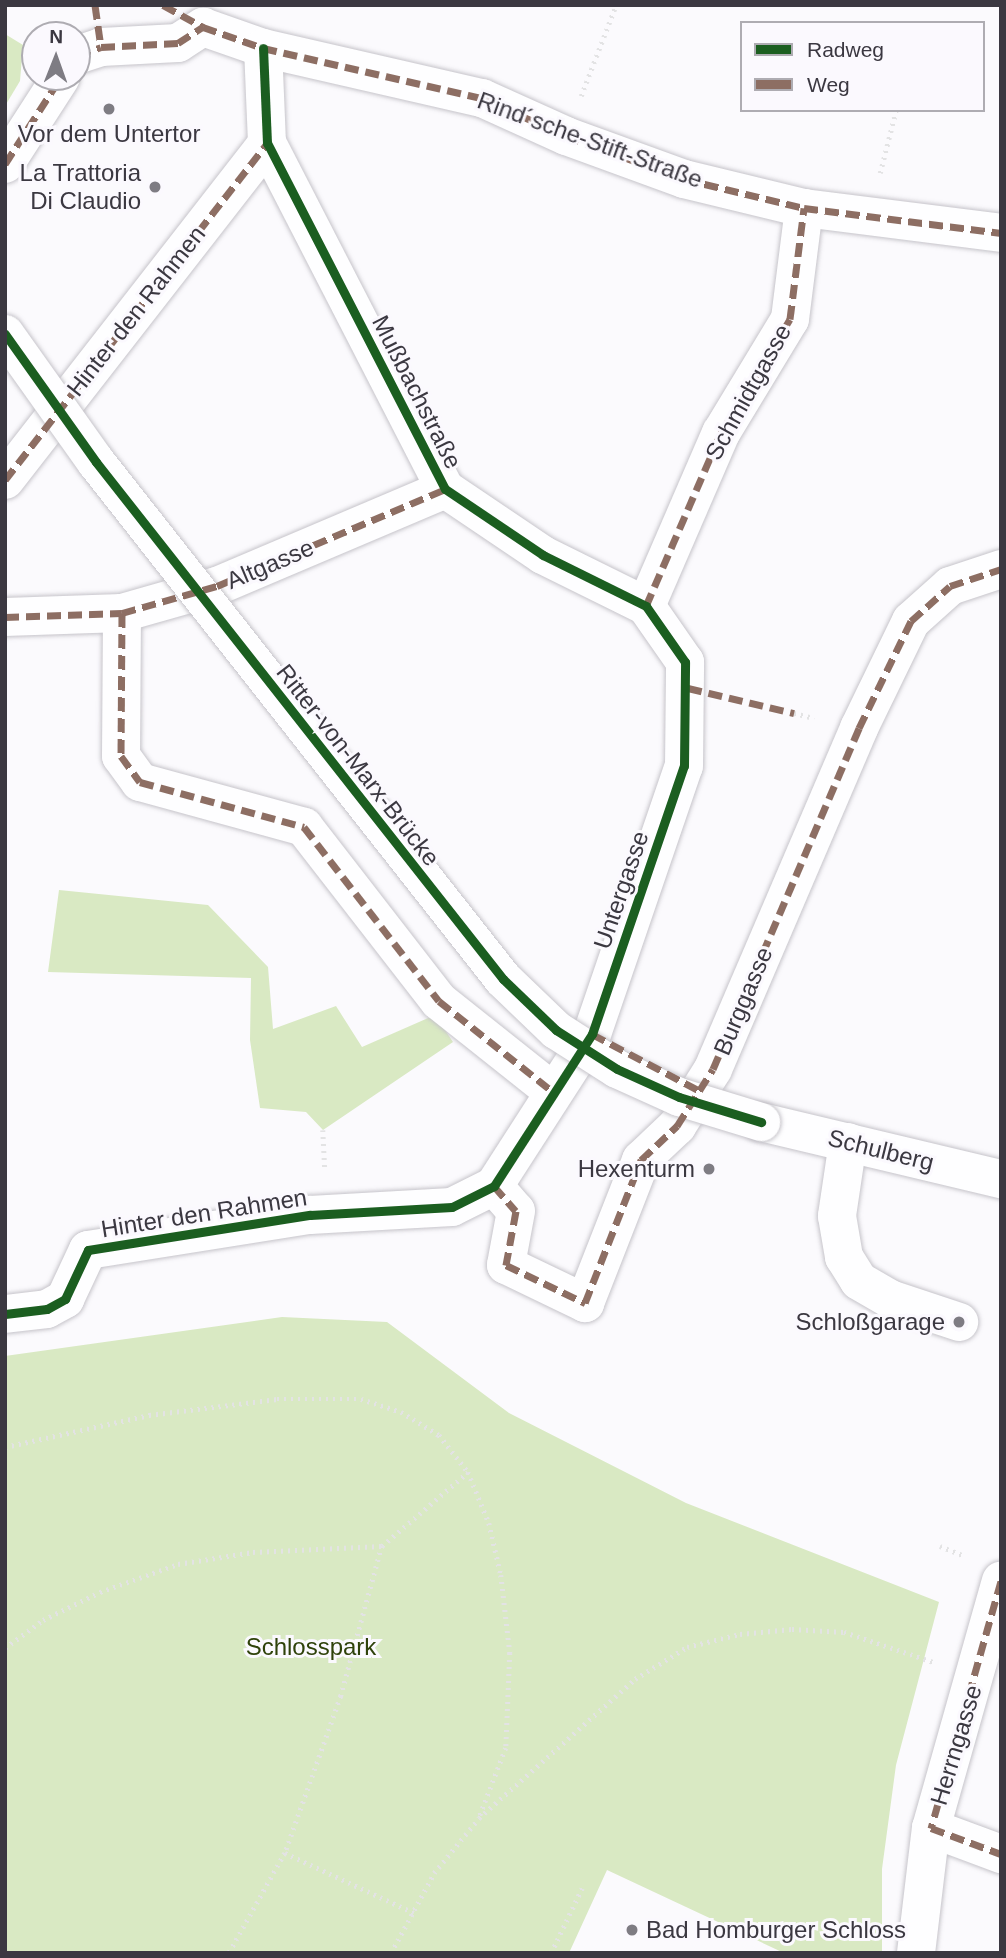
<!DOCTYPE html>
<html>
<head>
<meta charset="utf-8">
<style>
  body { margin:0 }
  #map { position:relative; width:1006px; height:1958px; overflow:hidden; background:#fbfafd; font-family:Helvetica,sans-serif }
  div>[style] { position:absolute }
  .green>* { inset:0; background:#d9e9c3 }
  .path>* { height:4.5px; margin-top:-2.25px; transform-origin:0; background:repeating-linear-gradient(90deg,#e3e3e4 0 2px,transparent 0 7px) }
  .roads { filter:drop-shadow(0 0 2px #c6c4ca) drop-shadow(0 0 2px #c6c4ca) }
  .minor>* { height:38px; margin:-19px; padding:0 19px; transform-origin:19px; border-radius:19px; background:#fefeff }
  .bridges { filter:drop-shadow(0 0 2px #c6c4ca) drop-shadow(0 0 2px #c6c4ca) }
  .minor-bridge>* { height:38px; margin:-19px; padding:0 19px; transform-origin:19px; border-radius:19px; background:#fefeff }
  .quiet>* { height:7px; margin-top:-3.5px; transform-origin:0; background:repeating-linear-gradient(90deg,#8d6e63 0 14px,transparent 0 21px) }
  .cycleway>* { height:9px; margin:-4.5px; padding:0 4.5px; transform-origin:4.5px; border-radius:4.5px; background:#1b5e20 }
  .dots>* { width:19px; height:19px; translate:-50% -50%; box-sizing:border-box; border:4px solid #fbf9fe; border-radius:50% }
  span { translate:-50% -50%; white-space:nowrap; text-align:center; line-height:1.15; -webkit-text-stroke:6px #fbf9fe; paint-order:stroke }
  .poi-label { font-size:24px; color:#3b3841 }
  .right { translate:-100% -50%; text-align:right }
  .left { translate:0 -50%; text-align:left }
  .street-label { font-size:24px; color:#3b3841 }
  .park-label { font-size:24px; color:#2f420a }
  .frame { position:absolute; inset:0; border:7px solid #3b3841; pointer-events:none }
  .legend { position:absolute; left:740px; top:21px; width:245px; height:91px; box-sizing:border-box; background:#fbf9fe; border:2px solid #aeacb2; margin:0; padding:9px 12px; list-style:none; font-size:21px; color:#3b3841 }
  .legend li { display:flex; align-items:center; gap:14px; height:35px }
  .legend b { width:35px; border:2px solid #aeacb2 }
  .north { position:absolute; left:21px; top:21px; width:70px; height:70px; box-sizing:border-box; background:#fbf9fe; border:2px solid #aeacb2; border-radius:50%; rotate:1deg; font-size:19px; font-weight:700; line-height:28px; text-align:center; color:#3b3841 }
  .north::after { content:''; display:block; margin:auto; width:24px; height:32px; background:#7e7c83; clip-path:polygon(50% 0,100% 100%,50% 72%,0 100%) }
</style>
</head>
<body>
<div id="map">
  <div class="green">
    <div style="clip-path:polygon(5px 34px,23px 45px,20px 81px,5px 106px)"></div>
    <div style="clip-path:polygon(59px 890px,208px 905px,268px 967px,273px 1029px,336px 1006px,362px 1047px,435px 1015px,453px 1042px,323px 1130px,306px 1112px,260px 1108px,250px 1040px,251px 978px,48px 972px)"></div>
    <div style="clip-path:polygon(282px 1317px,387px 1322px,509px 1413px,686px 1503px,939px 1602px,896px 1765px,882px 1869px,882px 1953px,784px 1953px,607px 1870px,569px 1953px,5px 1953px,5px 1356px)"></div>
  </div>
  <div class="path">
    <div style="left:581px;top:96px;width:97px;rotate:-69deg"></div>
    <div style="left:880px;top:173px;width:65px;rotate:-75.7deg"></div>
    <div style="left:794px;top:713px;width:21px;rotate:14deg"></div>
    <div style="left:323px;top:1130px;width:41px;rotate:87.2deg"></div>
    <div style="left:5px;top:1447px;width:148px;rotate:-12.5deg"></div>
    <div style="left:149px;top:1415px;width:129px;rotate:-7.1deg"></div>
    <div style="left:277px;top:1399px;width:84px"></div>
    <div style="left:361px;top:1399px;width:42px;rotate:18deg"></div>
    <div style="left:401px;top:1412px;width:44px;rotate:31.2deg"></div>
    <div style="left:439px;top:1435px;width:47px;rotate:51.9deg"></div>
    <div style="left:468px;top:1472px;width:55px;rotate:67.6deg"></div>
    <div style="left:489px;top:1523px;width:53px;rotate:77deg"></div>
    <div style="left:501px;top:1575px;width:79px;rotate:83.4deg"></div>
    <div style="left:510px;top:1653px;width:95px;rotate:92.4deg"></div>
    <div style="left:506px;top:1748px;width:75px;rotate:111.1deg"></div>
    <div style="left:382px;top:1546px;width:113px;rotate:-40.7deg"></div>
    <div style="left:940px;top:1546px;width:27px;rotate:22deg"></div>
    <div style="left:5px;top:1648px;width:47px;rotate:-36.4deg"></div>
    <div style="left:43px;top:1620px;width:64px;rotate:-26.2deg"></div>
    <div style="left:100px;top:1592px;width:83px;rotate:-19.7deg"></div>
    <div style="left:178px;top:1564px;width:76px;rotate:-9.1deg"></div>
    <div style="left:253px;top:1552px;width:129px;rotate:-2.7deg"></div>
    <div style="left:382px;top:1546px;width:156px;rotate:105.3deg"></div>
    <div style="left:341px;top:1696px;width:167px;rotate:109.6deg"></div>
    <div style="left:285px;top:1853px;width:115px;rotate:119.2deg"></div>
    <div style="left:285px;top:1853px;width:142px;rotate:24.9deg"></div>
    <div style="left:391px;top:1953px;width:91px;rotate:-61.7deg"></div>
    <div style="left:434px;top:1873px;width:71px;rotate:-50.7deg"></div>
    <div style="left:479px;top:1818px;width:209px;rotate:-41.7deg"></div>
    <div style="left:635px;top:1679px;width:61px;rotate:-31.6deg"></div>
    <div style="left:687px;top:1647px;width:55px;rotate:-13.8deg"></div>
    <div style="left:740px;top:1634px;width:52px;rotate:-5.5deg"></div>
    <div style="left:792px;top:1629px;width:52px;rotate:3.3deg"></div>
    <div style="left:844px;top:1632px;width:94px;rotate:18.6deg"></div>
    <div style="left:551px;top:1953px;width:72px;rotate:-64.5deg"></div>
  </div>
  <div class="roads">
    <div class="minor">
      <div style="left:77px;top:55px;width:25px;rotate:-18deg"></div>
      <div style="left:101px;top:47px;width:77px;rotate:-3deg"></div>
      <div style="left:178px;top:43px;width:30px;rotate:-33deg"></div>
      <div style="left:203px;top:27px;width:64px;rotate:19.3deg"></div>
      <div style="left:263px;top:48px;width:225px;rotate:12.9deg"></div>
      <div style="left:482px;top:98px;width:92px;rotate:24.3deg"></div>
      <div style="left:566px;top:136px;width:126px;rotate:20deg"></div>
      <div style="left:684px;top:179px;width:123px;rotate:13.6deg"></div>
      <div style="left:804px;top:208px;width:199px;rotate:7.2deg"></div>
      <div style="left:5px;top:164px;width:103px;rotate:-57.2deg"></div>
      <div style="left:5px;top:480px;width:427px;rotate:-52.1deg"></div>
      <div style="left:646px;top:606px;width:189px;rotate:-66.6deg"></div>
      <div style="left:721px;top:433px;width:133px;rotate:-58.8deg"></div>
      <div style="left:790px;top:319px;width:112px;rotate:-82.8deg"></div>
      <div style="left:122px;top:613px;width:143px;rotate:90.4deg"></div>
      <div style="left:121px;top:756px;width:32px;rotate:54deg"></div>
      <div style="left:140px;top:782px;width:170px;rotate:15.3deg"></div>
      <div style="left:304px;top:827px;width:220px;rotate:52.2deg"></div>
      <div style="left:439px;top:1001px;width:144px;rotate:38.5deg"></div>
      <div style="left:5px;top:617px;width:117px;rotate:-2deg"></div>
      <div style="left:122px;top:613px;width:99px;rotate:-15.9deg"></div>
      <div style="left:217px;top:586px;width:248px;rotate:-23deg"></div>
      <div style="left:761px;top:1122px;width:247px;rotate:13.4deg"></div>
      <div style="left:848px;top:1142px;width:75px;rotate:98.5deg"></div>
      <div style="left:837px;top:1216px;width:42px;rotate:80.3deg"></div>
      <div style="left:844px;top:1257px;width:28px;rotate:58deg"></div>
      <div style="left:859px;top:1281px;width:36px;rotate:30deg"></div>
      <div style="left:890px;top:1299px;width:73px;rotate:18.4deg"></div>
      <div style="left:494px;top:1186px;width:33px;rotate:49deg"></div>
      <div style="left:516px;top:1211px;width:55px;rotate:100.5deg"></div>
      <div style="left:506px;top:1265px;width:88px;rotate:25.7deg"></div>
      <div style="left:585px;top:1303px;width:154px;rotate:-68.6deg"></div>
      <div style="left:641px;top:1160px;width:50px;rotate:-43.4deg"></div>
      <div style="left:677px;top:1126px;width:67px;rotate:-57.7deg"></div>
      <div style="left:713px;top:1069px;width:371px;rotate:-66.8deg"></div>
      <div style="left:859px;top:728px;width:119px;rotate:-64.1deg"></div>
      <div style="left:911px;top:621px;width:52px;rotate:-41.9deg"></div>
      <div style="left:950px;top:586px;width:54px;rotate:-18.4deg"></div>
      <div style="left:5px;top:1314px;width:42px;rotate:-6.8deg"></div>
      <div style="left:47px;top:1309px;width:21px;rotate:-29deg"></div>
      <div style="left:65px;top:1299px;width:54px;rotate:-64.9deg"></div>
      <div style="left:88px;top:1250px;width:225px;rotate:-9deg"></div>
      <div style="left:310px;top:1215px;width:142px;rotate:-3.2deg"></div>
      <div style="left:452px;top:1207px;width:47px;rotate:-26.6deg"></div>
      <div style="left:494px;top:1186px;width:181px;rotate:-57.2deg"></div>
      <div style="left:592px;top:1034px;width:283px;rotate:-71.1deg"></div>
      <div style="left:684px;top:766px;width:104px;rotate:-89.4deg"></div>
      <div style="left:685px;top:662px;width:68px;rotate:-124.9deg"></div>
      <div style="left:646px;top:606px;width:115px;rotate:-153.7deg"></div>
      <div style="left:543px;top:555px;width:118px;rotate:-146deg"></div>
      <div style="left:445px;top:489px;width:389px;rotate:-117.2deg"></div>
      <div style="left:267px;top:143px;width:95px;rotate:-92.4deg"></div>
      <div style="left:931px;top:1828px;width:75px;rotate:20.4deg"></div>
      <div style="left:916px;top:1953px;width:126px;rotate:-83.2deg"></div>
      <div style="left:931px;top:1828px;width:257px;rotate:-74.2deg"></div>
    </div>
  </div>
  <div class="bridges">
    <div class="minor-bridge">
      <div style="left:5px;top:334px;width:157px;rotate:54.6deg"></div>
      <div style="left:96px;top:462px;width:658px;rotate:51.79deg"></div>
      <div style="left:503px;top:979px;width:74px;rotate:43.9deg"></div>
      <div style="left:556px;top:1030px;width:72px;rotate:32.6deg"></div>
      <div style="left:617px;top:1069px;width:68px;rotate:24.3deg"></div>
      <div style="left:679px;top:1097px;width:86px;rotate:17deg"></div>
    </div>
  </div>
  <div class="quiet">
    <div style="left:95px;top:5px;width:42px;rotate:81.9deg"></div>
    <div style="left:163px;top:5px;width:46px;rotate:28.8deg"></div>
    <div style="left:77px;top:55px;width:25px;rotate:-18deg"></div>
    <div style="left:101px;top:47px;width:77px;rotate:-3deg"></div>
    <div style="left:178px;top:43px;width:30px;rotate:-33deg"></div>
    <div style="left:203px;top:27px;width:64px;rotate:19.3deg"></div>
    <div style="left:263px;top:48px;width:225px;rotate:12.9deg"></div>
    <div style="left:482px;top:98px;width:92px;rotate:24.3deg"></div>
    <div style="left:566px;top:136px;width:126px;rotate:20deg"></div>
    <div style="left:684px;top:179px;width:123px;rotate:13.6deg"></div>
    <div style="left:804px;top:208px;width:199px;rotate:7.2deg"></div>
    <div style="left:5px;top:164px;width:103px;rotate:-57.2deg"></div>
    <div style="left:5px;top:480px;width:427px;rotate:-52.1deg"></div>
    <div style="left:646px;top:606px;width:189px;rotate:-66.6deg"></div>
    <div style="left:721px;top:433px;width:133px;rotate:-58.8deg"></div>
    <div style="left:790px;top:319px;width:112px;rotate:-82.8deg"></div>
    <div style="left:122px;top:613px;width:143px;rotate:90.4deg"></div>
    <div style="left:121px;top:756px;width:32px;rotate:54deg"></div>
    <div style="left:140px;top:782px;width:170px;rotate:15.3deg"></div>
    <div style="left:304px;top:827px;width:220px;rotate:52.2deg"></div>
    <div style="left:439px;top:1001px;width:144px;rotate:38.5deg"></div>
    <div style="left:5px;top:617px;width:117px;rotate:-2deg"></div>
    <div style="left:122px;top:613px;width:99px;rotate:-15.9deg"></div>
    <div style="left:217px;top:586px;width:248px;rotate:-23deg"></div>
    <div style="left:688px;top:688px;width:109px;rotate:13.3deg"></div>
    <div style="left:592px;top:1034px;width:124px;rotate:27.8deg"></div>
    <div style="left:494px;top:1186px;width:33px;rotate:49deg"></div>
    <div style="left:516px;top:1211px;width:55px;rotate:100.5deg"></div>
    <div style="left:506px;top:1265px;width:88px;rotate:25.7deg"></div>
    <div style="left:585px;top:1303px;width:154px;rotate:-68.6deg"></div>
    <div style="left:641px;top:1160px;width:50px;rotate:-43.4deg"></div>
    <div style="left:677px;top:1126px;width:67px;rotate:-57.7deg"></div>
    <div style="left:713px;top:1069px;width:371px;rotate:-66.8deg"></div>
    <div style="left:859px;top:728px;width:119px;rotate:-64.1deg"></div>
    <div style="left:911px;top:621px;width:52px;rotate:-41.9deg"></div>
    <div style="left:950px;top:586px;width:54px;rotate:-18.4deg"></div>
    <div style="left:1001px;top:1581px;width:257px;rotate:105.8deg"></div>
    <div style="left:931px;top:1828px;width:75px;rotate:20.4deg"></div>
  </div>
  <div class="cycleway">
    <div style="left:5px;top:334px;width:157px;rotate:54.6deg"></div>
    <div style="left:96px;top:462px;width:658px;rotate:51.79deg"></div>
    <div style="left:503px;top:979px;width:74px;rotate:43.9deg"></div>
    <div style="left:556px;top:1030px;width:72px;rotate:32.6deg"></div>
    <div style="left:617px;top:1069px;width:68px;rotate:24.3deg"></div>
    <div style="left:679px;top:1097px;width:86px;rotate:17deg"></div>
    <div style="left:5px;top:1314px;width:42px;rotate:-6.8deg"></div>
    <div style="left:47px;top:1309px;width:21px;rotate:-29deg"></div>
    <div style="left:65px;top:1299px;width:54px;rotate:-64.9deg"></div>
    <div style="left:88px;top:1250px;width:225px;rotate:-9deg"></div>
    <div style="left:310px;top:1215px;width:142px;rotate:-3.2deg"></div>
    <div style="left:452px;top:1207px;width:47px;rotate:-26.6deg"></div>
    <div style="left:494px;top:1186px;width:181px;rotate:-57.2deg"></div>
    <div style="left:592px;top:1034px;width:283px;rotate:-71.1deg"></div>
    <div style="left:684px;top:766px;width:104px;rotate:-89.4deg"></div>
    <div style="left:685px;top:662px;width:68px;rotate:-124.9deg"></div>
    <div style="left:646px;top:606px;width:115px;rotate:-153.7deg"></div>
    <div style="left:543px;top:555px;width:118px;rotate:-146deg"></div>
    <div style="left:445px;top:489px;width:389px;rotate:-117.2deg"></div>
    <div style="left:267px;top:143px;width:95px;rotate:-92.4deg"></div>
  </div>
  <div class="dots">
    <div style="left:109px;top:109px;background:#7e7c83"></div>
    <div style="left:155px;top:187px;background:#7e7c83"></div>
    <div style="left:709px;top:1169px;background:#7e7c83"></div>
    <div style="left:959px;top:1322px;background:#7e7c83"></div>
    <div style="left:632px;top:1930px;background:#7e7c83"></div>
  </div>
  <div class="poi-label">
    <span style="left:109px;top:134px">Vor dem Untertor</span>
    <span class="right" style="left:141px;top:187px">La Trattoria<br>Di Claudio</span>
    <span class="right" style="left:695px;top:1169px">Hexenturm</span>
    <span class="right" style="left:945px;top:1322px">Schloßgarage</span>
    <span class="left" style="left:646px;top:1930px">Bad Homburger Schloss</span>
  </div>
  <div class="street-label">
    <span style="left:590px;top:140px;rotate:20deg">Rind´sche-Stift-Straße</span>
    <span style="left:136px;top:311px;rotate:-52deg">Hinter den Rahmen</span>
    <span style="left:417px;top:392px;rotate:63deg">Mußbachstraße</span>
    <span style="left:748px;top:392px;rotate:-61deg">Schmidtgasse</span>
    <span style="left:270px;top:564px;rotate:-23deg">Altgasse</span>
    <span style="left:358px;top:765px;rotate:52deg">Ritter-von-Marx-Brücke</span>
    <span style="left:621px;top:890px;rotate:-71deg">Untergasse</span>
    <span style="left:743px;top:1001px;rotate:-67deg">Burggasse</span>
    <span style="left:881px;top:1150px;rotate:14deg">Schulberg</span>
    <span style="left:204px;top:1213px;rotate:-9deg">Hinter den Rahmen</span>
    <span style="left:956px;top:1745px;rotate:-73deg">Herrngasse</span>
  </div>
  <div class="park-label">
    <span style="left:311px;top:1647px">Schlosspark</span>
  </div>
  <div class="frame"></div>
  <ul class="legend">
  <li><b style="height:9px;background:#1b5e20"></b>Radweg</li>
  <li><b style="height:9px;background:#8d6e63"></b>Weg</li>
  </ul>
  <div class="north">N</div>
</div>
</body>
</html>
